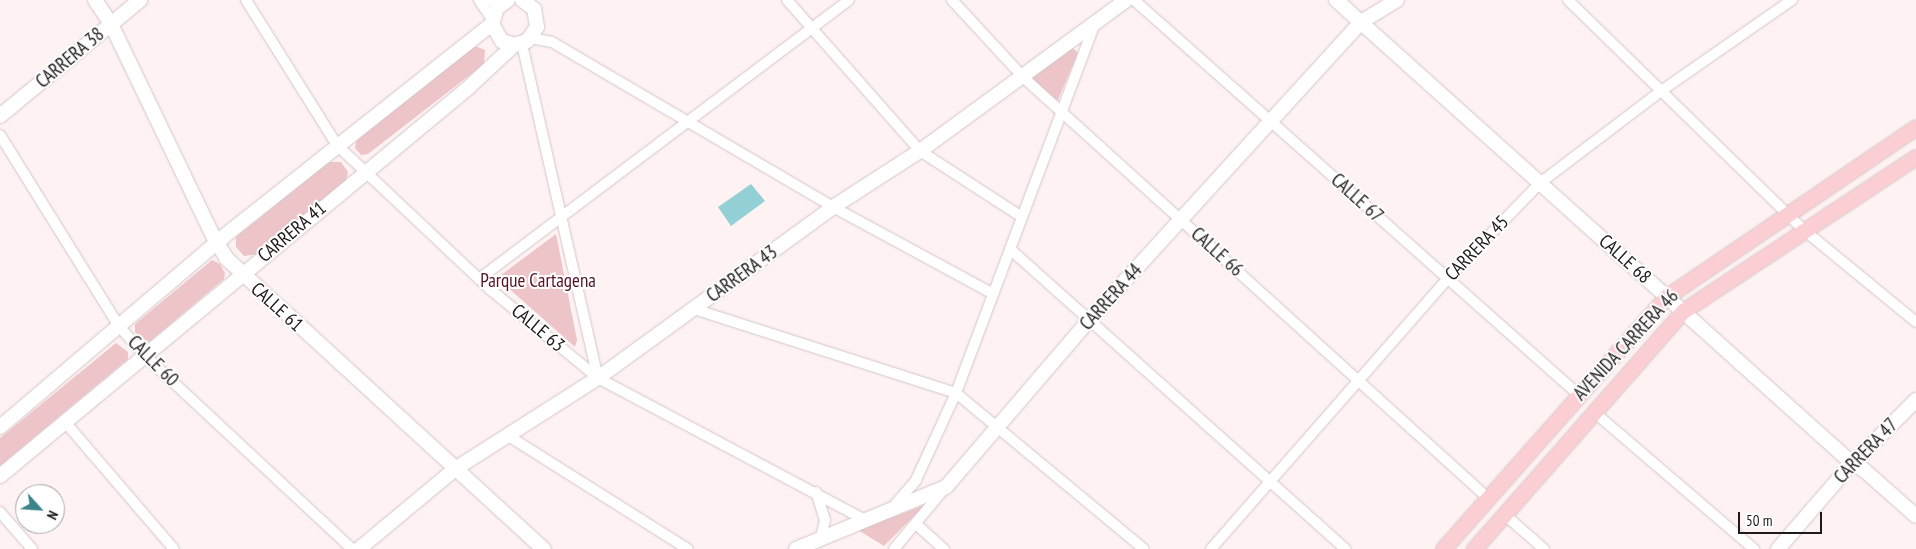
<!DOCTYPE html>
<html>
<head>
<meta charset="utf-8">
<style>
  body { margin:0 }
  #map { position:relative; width:1916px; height:549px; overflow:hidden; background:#fef2f3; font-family:"PT Sans Narrow",sans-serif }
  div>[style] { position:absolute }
  .green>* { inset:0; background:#edc5c9 }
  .water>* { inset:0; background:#93d0d6 }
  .roads { filter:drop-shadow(0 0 1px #d4c6c8) drop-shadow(0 0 1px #d4c6c8) }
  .street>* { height:10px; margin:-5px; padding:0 5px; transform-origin:5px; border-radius:5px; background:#fff }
  .secondary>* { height:14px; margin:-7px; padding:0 7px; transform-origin:7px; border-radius:7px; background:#fff }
  .primary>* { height:15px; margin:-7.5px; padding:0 7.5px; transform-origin:7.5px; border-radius:7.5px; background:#fbced4 }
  span { translate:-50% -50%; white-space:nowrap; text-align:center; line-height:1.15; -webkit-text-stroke:4px #fff; paint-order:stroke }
  .street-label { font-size:19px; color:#1e1a1a }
  .park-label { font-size:19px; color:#531424 }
  .north { position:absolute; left:15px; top:484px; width:50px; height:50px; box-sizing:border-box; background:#fff; border:1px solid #a5a3a3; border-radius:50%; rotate:116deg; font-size:14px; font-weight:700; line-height:20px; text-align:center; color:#1e1a1a }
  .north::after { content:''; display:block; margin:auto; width:18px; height:22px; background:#3c838a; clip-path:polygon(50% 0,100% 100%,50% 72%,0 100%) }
  .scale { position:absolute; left:1738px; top:512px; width:84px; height:22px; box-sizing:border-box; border:2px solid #1e1a1a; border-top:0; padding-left:6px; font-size:15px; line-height:18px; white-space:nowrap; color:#1e1a1a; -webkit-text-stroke:4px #fff; paint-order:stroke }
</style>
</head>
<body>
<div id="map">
  <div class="green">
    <div style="clip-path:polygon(475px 46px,485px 50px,484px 64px,368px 154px,361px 155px,355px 148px,357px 138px)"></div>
    <div style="clip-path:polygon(1073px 48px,1078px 53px,1057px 102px,1032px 78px)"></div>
    <div style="clip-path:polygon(329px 162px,341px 162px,348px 172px,346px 181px,257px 254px,244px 256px,236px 247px,236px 237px)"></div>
    <div style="clip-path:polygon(556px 234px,577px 340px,575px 347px,497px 278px)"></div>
    <div style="clip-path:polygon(212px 260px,220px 264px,225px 273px,224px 279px,149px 342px,140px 341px,135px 332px,135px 324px)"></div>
    <div style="clip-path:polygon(116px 343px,128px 352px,128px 359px,0 466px,0 438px)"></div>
    <div style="clip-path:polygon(925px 505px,884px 546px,858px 530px)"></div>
  </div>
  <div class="water">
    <div style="clip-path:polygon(751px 184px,765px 201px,731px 226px,718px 207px)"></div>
  </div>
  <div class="roads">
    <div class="street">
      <div style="left:246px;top:0;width:171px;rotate:57.9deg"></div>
      <div style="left:337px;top:145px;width:212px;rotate:43.3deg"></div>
      <div style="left:491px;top:290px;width:139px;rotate:39.4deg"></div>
      <div style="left:598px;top:378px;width:305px;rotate:28deg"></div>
      <div style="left:479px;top:0;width:23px;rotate:56deg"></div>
      <div style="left:487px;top:0;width:14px;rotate:12deg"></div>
      <div style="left:787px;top:0;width:201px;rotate:48.6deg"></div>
      <div style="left:920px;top:151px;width:121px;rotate:32.9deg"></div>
      <div style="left:952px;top:0;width:105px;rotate:47.3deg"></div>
      <div style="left:1023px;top:77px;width:627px;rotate:42.16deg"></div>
      <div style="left:1134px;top:0;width:595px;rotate:41.59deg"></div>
      <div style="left:1568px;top:0;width:330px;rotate:44.3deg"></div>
      <div style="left:1804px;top:230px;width:145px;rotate:39.4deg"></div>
      <div style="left:531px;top:38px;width:21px;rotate:11deg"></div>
      <div style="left:552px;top:42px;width:326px;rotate:30.4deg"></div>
      <div style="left:833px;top:207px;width:182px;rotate:28.5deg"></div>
      <div style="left:522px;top:44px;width:343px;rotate:77.2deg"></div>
      <div style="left:0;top:135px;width:225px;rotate:58.1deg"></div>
      <div style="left:119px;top:326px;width:38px;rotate:49deg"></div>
      <div style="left:144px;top:355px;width:284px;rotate:43deg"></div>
      <div style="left:1010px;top:249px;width:450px;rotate:41.8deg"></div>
      <div style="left:479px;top:279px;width:463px;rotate:-37deg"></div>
      <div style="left:694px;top:309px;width:275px;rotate:17.8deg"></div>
      <div style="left:956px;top:393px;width:244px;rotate:39.7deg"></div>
      <div style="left:1594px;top:412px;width:211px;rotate:40.6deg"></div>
      <div style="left:65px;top:422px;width:167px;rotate:49.4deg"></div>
      <div style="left:510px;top:437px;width:210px;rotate:32.2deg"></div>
      <div style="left:816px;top:492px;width:29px;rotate:72deg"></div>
      <div style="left:825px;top:520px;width:18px;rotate:103deg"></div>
      <div style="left:892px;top:508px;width:37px;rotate:-49deg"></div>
      <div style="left:916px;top:480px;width:96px;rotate:-65.3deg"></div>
      <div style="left:956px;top:393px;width:393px;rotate:-69.4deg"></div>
      <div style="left:0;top:512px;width:49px;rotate:49.1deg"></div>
      <div style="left:1504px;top:514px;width:53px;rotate:41.2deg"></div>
      <div style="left:916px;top:524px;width:38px;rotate:42deg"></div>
      <div style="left:894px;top:549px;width:80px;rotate:-50.1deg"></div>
      <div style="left:1211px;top:549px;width:360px;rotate:-48.8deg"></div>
      <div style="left:1448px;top:278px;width:132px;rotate:-45.9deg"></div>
      <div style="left:1540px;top:183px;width:152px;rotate:-37.2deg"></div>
      <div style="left:1661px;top:91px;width:160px;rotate:-34.8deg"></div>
    </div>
    <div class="secondary">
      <div style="left:95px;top:0;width:29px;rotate:56deg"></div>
      <div style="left:111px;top:24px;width:237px;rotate:64.3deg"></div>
      <div style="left:214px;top:238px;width:25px;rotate:58deg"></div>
      <div style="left:227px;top:259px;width:430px;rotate:42.5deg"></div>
      <div style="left:508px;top:0;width:14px;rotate:144deg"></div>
      <div style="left:497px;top:8px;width:17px;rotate:107deg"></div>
      <div style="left:492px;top:24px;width:20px;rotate:60deg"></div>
      <div style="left:502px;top:41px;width:13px;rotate:18deg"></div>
      <div style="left:514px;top:45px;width:14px;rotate:-17deg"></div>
      <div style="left:527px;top:41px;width:17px;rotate:-54deg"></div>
      <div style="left:537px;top:27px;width:18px;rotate:-99deg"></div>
      <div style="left:534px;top:9px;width:15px;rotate:-143deg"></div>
      <div style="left:1336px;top:0;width:695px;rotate:41.91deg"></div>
      <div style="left:1853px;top:464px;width:13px;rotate:29deg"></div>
      <div style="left:1864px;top:470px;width:69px;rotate:41.5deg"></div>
      <div style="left:0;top:116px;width:182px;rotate:-39.6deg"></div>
      <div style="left:0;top:427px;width:293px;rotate:-40.4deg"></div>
      <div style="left:223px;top:237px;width:343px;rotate:-38.4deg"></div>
      <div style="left:0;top:476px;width:607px;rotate:-39.65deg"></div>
      <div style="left:467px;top:89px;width:64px;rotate:-43.1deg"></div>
      <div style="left:359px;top:549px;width:125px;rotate:-39.8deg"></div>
      <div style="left:455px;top:469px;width:169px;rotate:-32.5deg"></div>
      <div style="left:598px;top:378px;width:291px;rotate:-36deg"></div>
      <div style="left:833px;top:207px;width:103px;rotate:-32.8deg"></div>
      <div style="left:920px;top:151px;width:255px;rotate:-36.2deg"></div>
      <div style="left:796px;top:549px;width:162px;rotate:-22.5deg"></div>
      <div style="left:946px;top:487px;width:220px;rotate:-49.4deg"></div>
      <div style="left:1089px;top:320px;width:403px;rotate:-47.6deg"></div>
      <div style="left:1361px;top:22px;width:42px;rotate:-31.4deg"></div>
      <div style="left:1778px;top:549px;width:106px;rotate:-49.2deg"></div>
      <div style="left:1847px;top:469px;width:98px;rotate:-45deg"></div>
    </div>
    <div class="primary">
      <div style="left:1443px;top:549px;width:337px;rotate:-48.5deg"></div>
      <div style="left:1666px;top:297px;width:302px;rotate:-34.2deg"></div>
      <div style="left:1474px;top:549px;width:317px;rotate:-48.7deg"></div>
      <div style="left:1683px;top:311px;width:279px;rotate:-33.5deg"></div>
    </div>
  </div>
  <div class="street-label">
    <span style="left:70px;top:58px;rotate:-40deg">CARRERA 38</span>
    <span style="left:1357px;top:198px;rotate:42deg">CALLE 67</span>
    <span style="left:292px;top:232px;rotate:-40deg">CARRERA 41</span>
    <span style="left:1477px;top:248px;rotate:-46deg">CARRERA 45</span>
    <span style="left:1217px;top:252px;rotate:42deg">CALLE 66</span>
    <span style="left:1625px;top:259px;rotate:42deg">CALLE 68</span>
    <span style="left:742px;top:274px;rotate:-36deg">CARRERA 43</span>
    <span style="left:1111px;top:297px;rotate:-48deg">CARRERA 44</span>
    <span style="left:277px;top:307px;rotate:42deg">CALLE 61</span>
    <span style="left:538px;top:328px;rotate:40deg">CALLE 63</span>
    <span style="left:1626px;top:345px;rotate:-47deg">AVENIDA CARRERA 46</span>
    <span style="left:153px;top:361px;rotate:45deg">CALLE 60</span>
    <span style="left:1866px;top:451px;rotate:-46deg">CARRERA 47</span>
  </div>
  <div class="park-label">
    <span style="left:538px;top:281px">Parque Cartagena</span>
  </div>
  <div class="north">N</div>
  <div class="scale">50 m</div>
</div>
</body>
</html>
